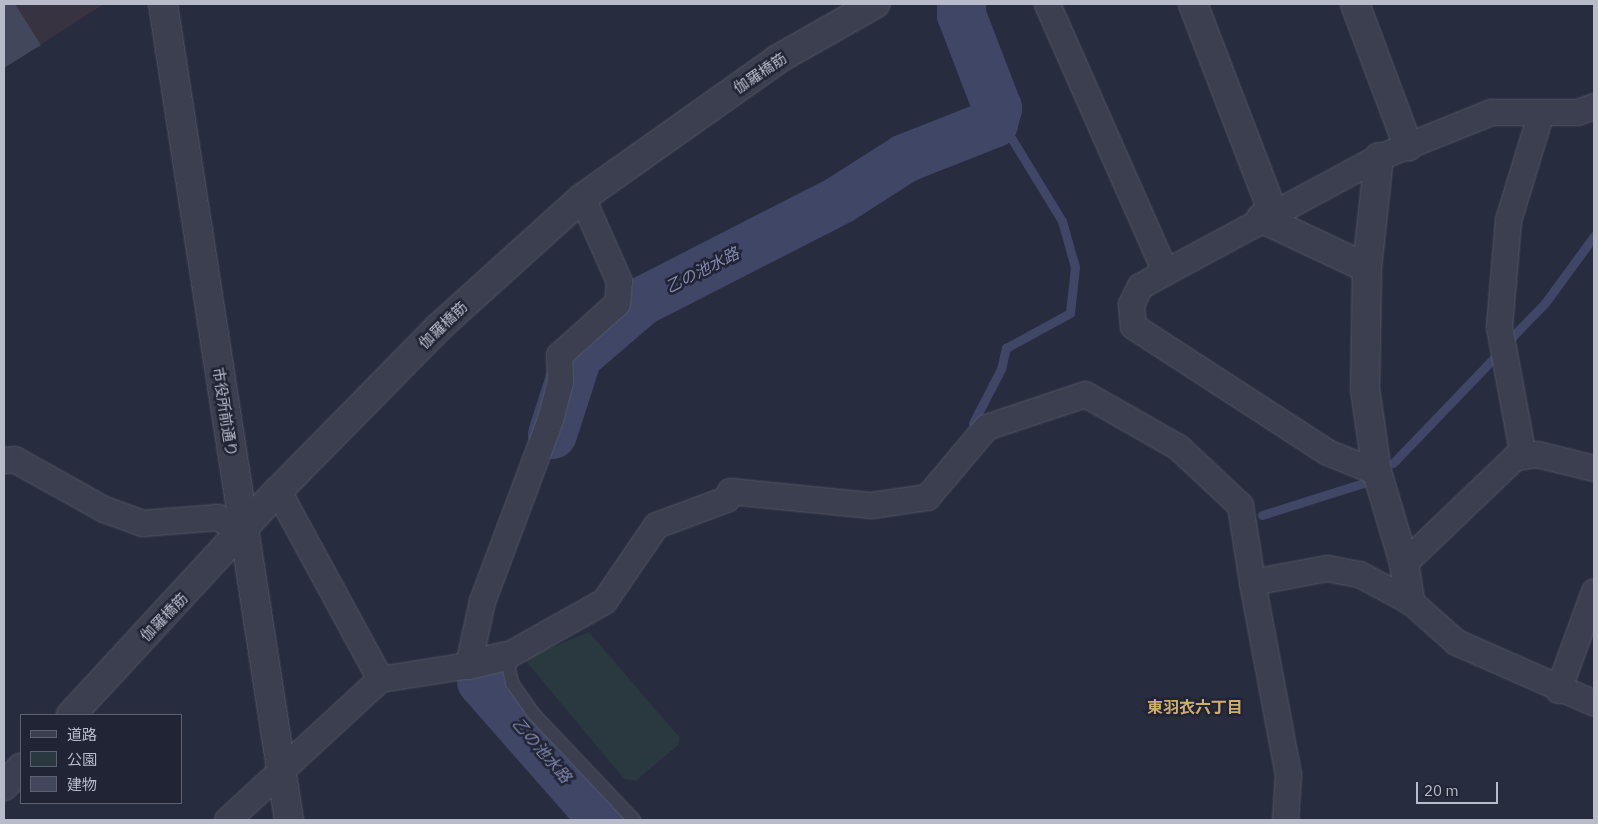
<!DOCTYPE html>
<html>
<head>
<meta charset="utf-8">
<style>
  body { margin:0 }
  #map { position:relative; width:1598px; height:824px; overflow:hidden; background:#282c3f; font-family:"IBM Plex Sans","Noto Sans JP",sans-serif }
  div>[style] { position:absolute }
  .medical>* { inset:0; background:#383340 }
  .green>* { inset:0; background:#2a3840 }
  .stream>* { height:9px; margin:-4.5px; padding:0 4.5px; transform-origin:4.5px; border-radius:4.5px; background:#3f4666 }
  .river>* { height:49px; margin:-24.5px; padding:0 24.5px; transform-origin:24.5px; border-radius:24.5px; background:#3f4666 }
  .building>* { inset:0; background:#42475c }
  .roads { filter:drop-shadow(0 0 1px #535766) drop-shadow(0 0 1px #535766) }
  .service>* { height:12px; margin:-6px; padding:0 6px; transform-origin:6px; border-radius:6px; background:#3b3f4f }
  .minor>* { height:25px; margin:-12.5px; padding:0 12.5px; transform-origin:12.5px; border-radius:12.5px; background:#3b3f4f }
  .tertiary>* { height:28px; margin:-14px; padding:0 14px; transform-origin:14px; border-radius:14px; background:#3b3f4f }
  span { translate:-50% -50%; white-space:nowrap; text-align:center; line-height:1.15; -webkit-text-stroke:5px #202434; paint-order:stroke }
  .street-label { font-size:15px; color:#b8bbc9 }
  .water-label { font-size:16px; color:#828bae; font-style:italic }
  .neighbourhood-label { font-size:16px; color:#cead6f; font-weight:700 }
  .frame { position:absolute; inset:0; border:5px solid #b8bbc9; pointer-events:none }
  .legend { position:absolute; left:20px; top:714px; width:162px; height:90px; box-sizing:border-box; background:#202434; border:1px solid #5d6070; margin:0; padding:6px 9px; list-style:none; font-size:15px; color:#b8bbc9 }
  .legend li { display:flex; align-items:center; gap:10px; height:25px }
  .legend b { width:25px; border:1px solid #5d6070 }
  .scale { position:absolute; left:1416px; top:782px; width:82px; height:22px; box-sizing:border-box; border:2px solid #b8bbc9; border-top:0; padding-left:6px; font-size:15px; line-height:18px; white-space:nowrap; color:#b8bbc9; -webkit-text-stroke:4px #202434; paint-order:stroke }
</style>
</head>
<body>
<div id="map">
  <div class="medical">
    <div style="clip-path:polygon(4px 4px,104px 4px,4px 68px)"></div>
  </div>
  <div class="green">
    <div style="clip-path:polygon(589px 632px,680px 738px,678px 745px,636px 781px,624px 779px,524px 659px)"></div>
  </div>
  <div class="stream">
    <div style="left:1511px;top:338px;width:49px;rotate:-45.8deg"></div>
    <div style="left:1545px;top:303px;width:83px;rotate:-53.8deg"></div>
    <div style="left:973px;top:423px;width:61px;rotate:-62.6deg"></div>
    <div style="left:1001px;top:369px;width:22px;rotate:-77deg"></div>
    <div style="left:1006px;top:348px;width:73px;rotate:-28.7deg"></div>
    <div style="left:1070px;top:313px;width:46px;rotate:-83.8deg"></div>
    <div style="left:1075px;top:267px;width:48px;rotate:-105.8deg"></div>
    <div style="left:1062px;top:221px;width:105px;rotate:-121.4deg"></div>
    <div style="left:1007px;top:131px;width:16px;rotate:-150deg"></div>
    <div style="left:1393px;top:463px;width:144px;rotate:-46.1deg"></div>
    <div style="left:1262px;top:515px;width:113px;rotate:-17.5deg"></div>
  </div>
  <div class="river">
    <div style="left:552px;top:434px;width:82px;rotate:-72.2deg"></div>
    <div style="left:577px;top:356px;width:84px;rotate:-40.7deg"></div>
    <div style="left:641px;top:301px;width:224px;rotate:-27.1deg"></div>
    <div style="left:840px;top:199px;width:76px;rotate:-32.6deg"></div>
    <div style="left:904px;top:158px;width:96px;rotate:-21.5deg"></div>
    <div style="left:993px;top:123px;width:16px;rotate:-75deg"></div>
    <div style="left:997px;top:108px;width:101px;rotate:-111deg"></div>
    <div style="left:961px;top:14px;width:10px;rotate:-90deg"></div>
    <div style="left:481px;top:681px;width:185px;rotate:48.7deg"></div>
  </div>
  <div class="building">
    <div style="clip-path:polygon(4px 4px,15px 4px,41px 45px,4px 68px)"></div>
  </div>
  <div class="roads">
    <div class="service">
      <div style="left:506px;top:656px;width:28px;rotate:77deg"></div>
      <div style="left:512px;top:683px;width:35px;rotate:55deg"></div>
      <div style="left:532px;top:712px;width:149px;rotate:46.6deg"></div>
    </div>
    <div class="minor">
      <div style="left:1047px;top:4px;width:293px;rotate:66.2deg"></div>
      <div style="left:1165px;top:272px;width:243px;rotate:-28.3deg"></div>
      <div style="left:1379px;top:157px;width:121px;rotate:-21.9deg"></div>
      <div style="left:1491px;top:112px;width:86px"></div>
      <div style="left:1577px;top:112px;width:18px;rotate:-19deg"></div>
      <div style="left:1165px;top:272px;width:29px;rotate:151deg"></div>
      <div style="left:1140px;top:286px;width:20px;rotate:117deg"></div>
      <div style="left:1131px;top:304px;width:22px;rotate:85deg"></div>
      <div style="left:1133px;top:326px;width:231px;rotate:33deg"></div>
      <div style="left:1327px;top:452px;width:54px;rotate:21.8deg"></div>
      <div style="left:1523px;top:456px;width:132px;rotate:-100.5deg"></div>
      <div style="left:1499px;top:326px;width:106px;rotate:-85.1deg"></div>
      <div style="left:1508px;top:220px;width:113px;rotate:-73deg"></div>
      <div style="left:4px;top:460px;width:10px;rotate:-6deg"></div>
      <div style="left:14px;top:459px;width:103px;rotate:29.1deg"></div>
      <div style="left:104px;top:509px;width:40px;rotate:20.2deg"></div>
      <div style="left:142px;top:523px;width:76px;rotate:-4.5deg"></div>
      <div style="left:218px;top:517px;width:30px;rotate:34deg"></div>
      <div style="left:278px;top:491px;width:214px;rotate:61.5deg"></div>
      <div style="left:1404px;top:563px;width:153px;rotate:-43.7deg"></div>
      <div style="left:1515px;top:457px;width:22px;rotate:-8deg"></div>
      <div style="left:1537px;top:454px;width:59px;rotate:13.8deg"></div>
      <div style="left:1252px;top:582px;width:195px;rotate:79.4deg"></div>
      <div style="left:1288px;top:774px;width:46px;rotate:93.7deg"></div>
      <div style="left:506px;top:656px;width:112px;rotate:-29.3deg"></div>
      <div style="left:604px;top:601px;width:92px;rotate:-55.6deg"></div>
      <div style="left:656px;top:525px;width:75px;rotate:-20.4deg"></div>
      <div style="left:726px;top:499px;width:9px;rotate:-63deg"></div>
      <div style="left:730px;top:491px;width:142px;rotate:5.7deg"></div>
      <div style="left:871px;top:505px;width:57px;rotate:-8.1deg"></div>
      <div style="left:927px;top:497px;width:92px;rotate:-49.9deg"></div>
      <div style="left:986px;top:427px;width:104px;rotate:-18.4deg"></div>
      <div style="left:1085px;top:394px;width:107px;rotate:29.7deg"></div>
      <div style="left:1178px;top:447px;width:85px;rotate:43.1deg"></div>
      <div style="left:1240px;top:505px;width:78px;rotate:81.1deg"></div>
      <div style="left:1252px;top:582px;width:76px;rotate:-10.6deg"></div>
      <div style="left:1327px;top:568px;width:33px;rotate:11deg"></div>
      <div style="left:1359px;top:574px;width:58px;rotate:27.9deg"></div>
      <div style="left:1410px;top:601px;width:62px;rotate:41.7deg"></div>
      <div style="left:1456px;top:642px;width:151px;rotate:23.8deg"></div>
      <div style="left:1558px;top:690px;width:105px;rotate:-70deg"></div>
      <div style="left:227px;top:820px;width:208px;rotate:-42.7deg"></div>
      <div style="left:380px;top:679px;width:89px;rotate:-9deg"></div>
      <div style="left:468px;top:665px;width:66px;rotate:-77.7deg"></div>
      <div style="left:482px;top:601px;width:194px;rotate:-69.5deg"></div>
      <div style="left:550px;top:419px;width:39px;rotate:-75deg"></div>
      <div style="left:560px;top:381px;width:26px;rotate:-92deg"></div>
      <div style="left:559px;top:355px;width:78px;rotate:-41.9deg"></div>
      <div style="left:617px;top:303px;width:22px;rotate:-85deg"></div>
      <div style="left:619px;top:281px;width:91px;rotate:-114deg"></div>
    </div>
    <div class="tertiary">
      <div style="left:163px;top:4px;width:826px;rotate:81.22deg"></div>
      <div style="left:1193px;top:4px;width:223px;rotate:69deg"></div>
      <div style="left:1355px;top:4px;width:152px;rotate:69.5deg"></div>
      <div style="left:1379px;top:157px;width:112px;rotate:96.2deg"></div>
      <div style="left:1367px;top:268px;width:121px;rotate:90.9deg"></div>
      <div style="left:1365px;top:389px;width:84px;rotate:81.8deg"></div>
      <div style="left:1377px;top:472px;width:95px;rotate:73.5deg"></div>
      <div style="left:1404px;top:563px;width:38px;rotate:81deg"></div>
      <div style="left:1261px;top:218px;width:117px;rotate:25.3deg"></div>
      <div style="left:468px;top:665px;width:39px;rotate:-13deg"></div>
      <div style="left:71px;top:715px;width:305px;rotate:-47.3deg"></div>
      <div style="left:278px;top:491px;width:228px;rotate:-45.5deg"></div>
      <div style="left:438px;top:328px;width:194px;rotate:-42.1deg"></div>
      <div style="left:582px;top:198px;width:240px;rotate:-35.3deg"></div>
      <div style="left:778px;top:59px;width:112px;rotate:-29.6deg"></div>
      <div style="left:4px;top:786px;width:25px;rotate:-47deg"></div>
    </div>
  </div>
  <div class="street-label">
    <span style="left:760px;top:73px;rotate:-34deg">伽羅橋筋</span>
    <span style="left:443px;top:325px;rotate:-44deg">伽羅橋筋</span>
    <span style="left:225px;top:412px;rotate:81deg">市役所前通り</span>
    <span style="left:164px;top:617px;rotate:-46deg">伽羅橋筋</span>
  </div>
  <div class="water-label">
    <span style="left:702px;top:270px;rotate:-27deg">乙の池水路</span>
    <span style="left:542px;top:750px;rotate:49deg">乙の池水路</span>
  </div>
  <div class="neighbourhood-label">
    <span style="left:1195px;top:707px">東羽衣六丁目</span>
  </div>
  <div class="frame"></div>
  <ul class="legend">
  <li><b style="height:6px;background:#3b3f4f"></b>道路</li>
  <li><b style="height:14px;background:#2a3840"></b>公園</li>
  <li><b style="height:14px;background:#42475c"></b>建物</li>
  </ul>
  <div class="scale">20 m</div>
</div>
</body>
</html>
